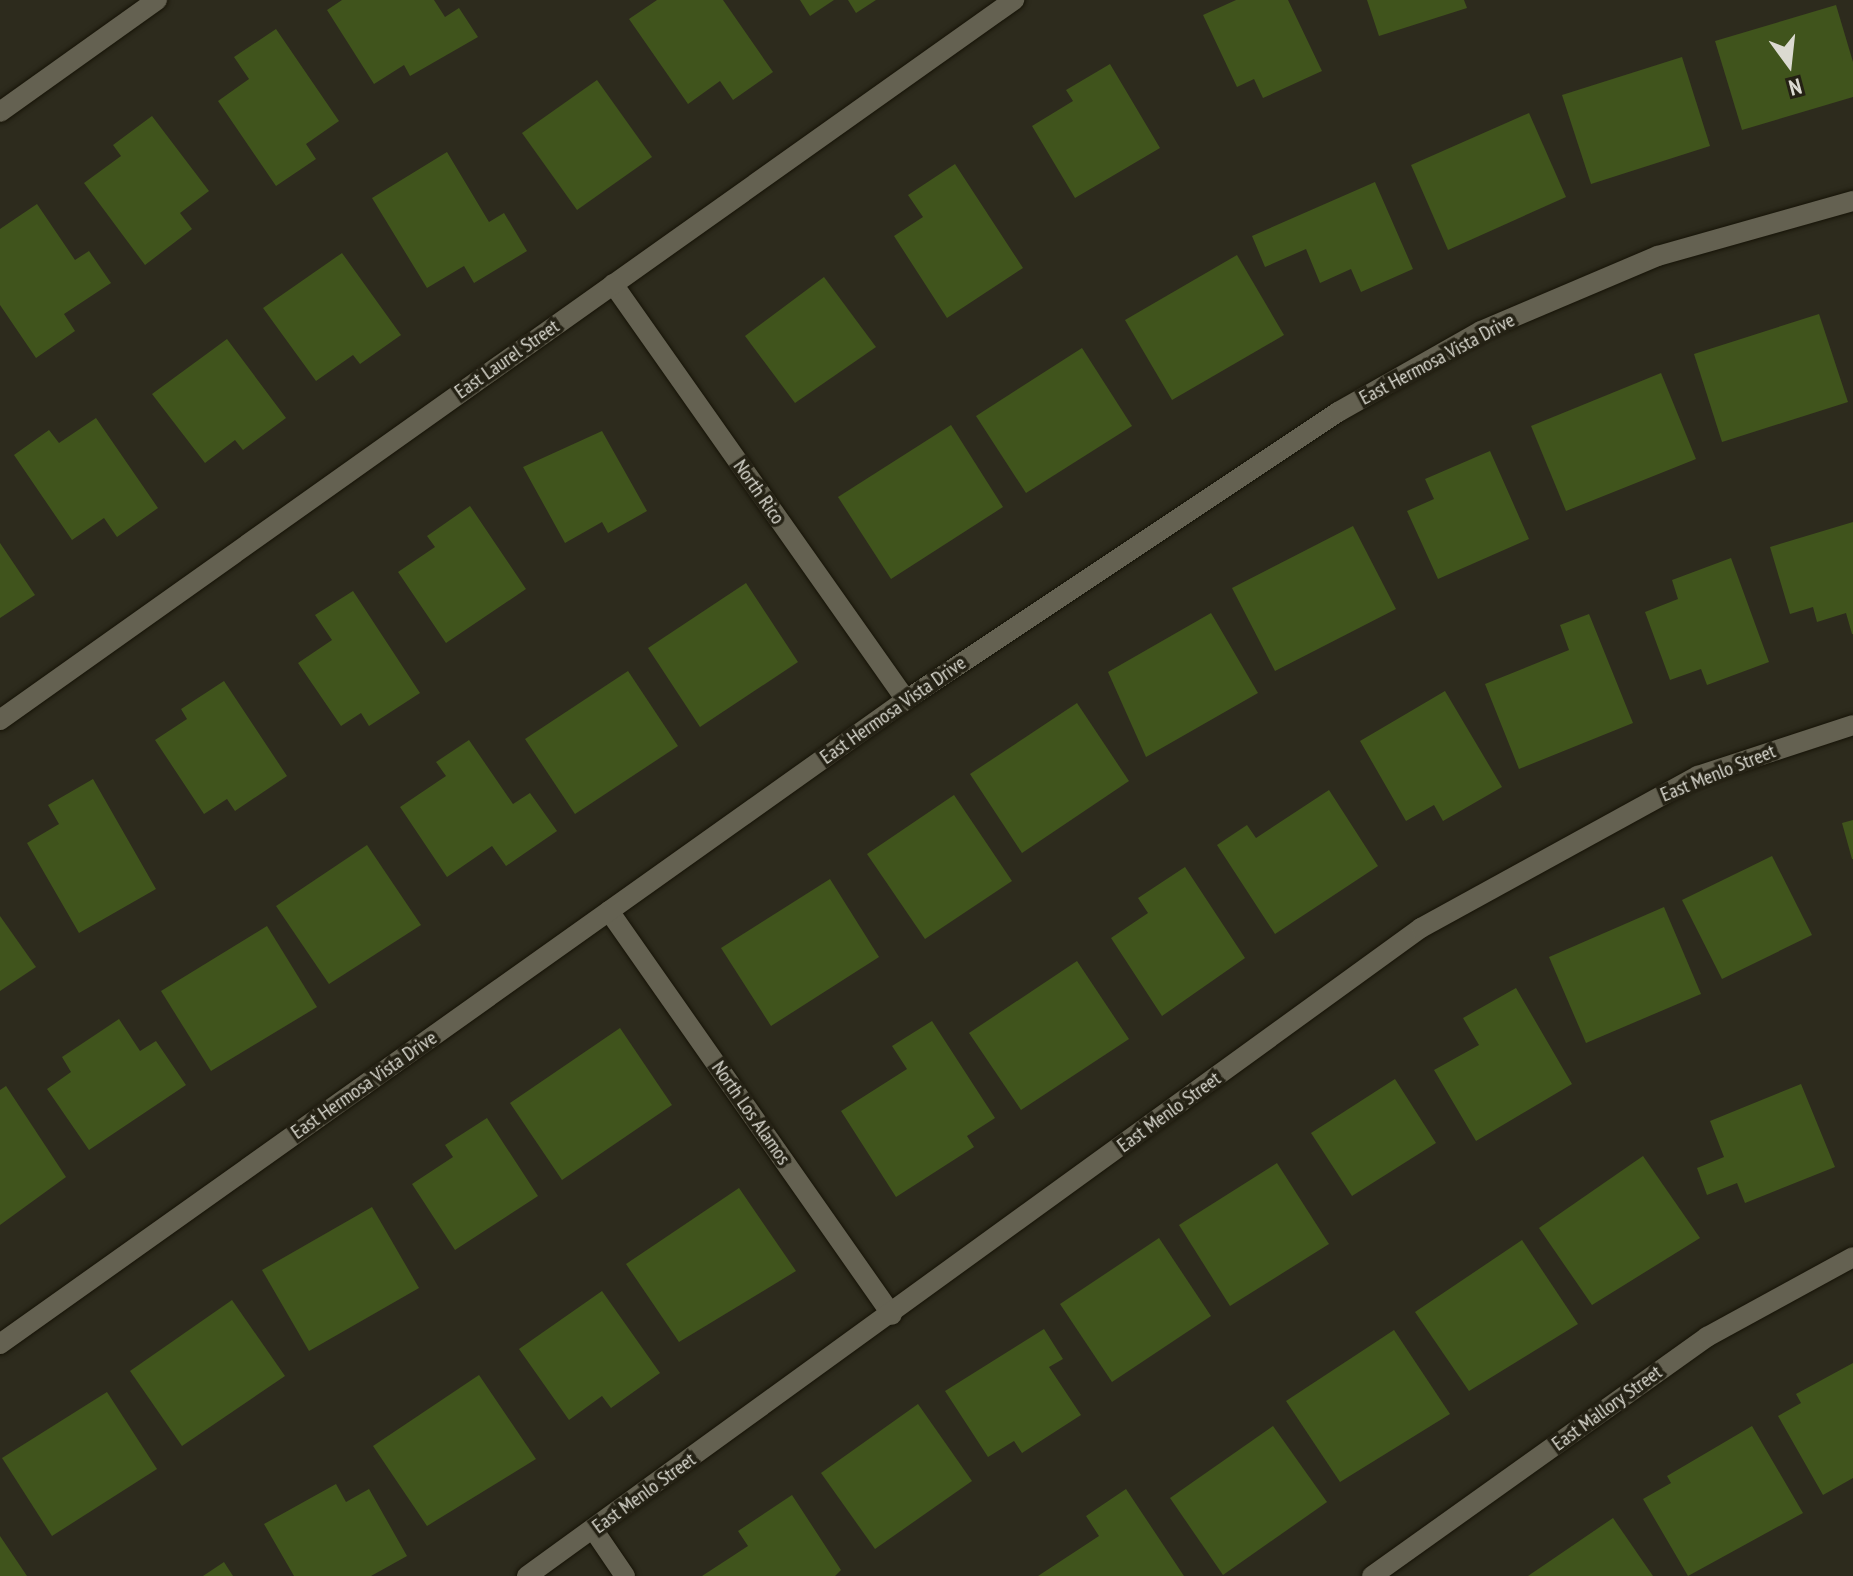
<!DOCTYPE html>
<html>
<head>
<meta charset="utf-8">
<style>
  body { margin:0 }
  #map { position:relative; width:1853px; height:1576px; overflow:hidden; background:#2d2b1d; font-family:"PT Sans Narrow",sans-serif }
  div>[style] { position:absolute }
  .building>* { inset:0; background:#40541c }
  .roads { filter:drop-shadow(0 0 2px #161307) drop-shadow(0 0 2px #161307) }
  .minor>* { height:20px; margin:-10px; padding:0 10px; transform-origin:10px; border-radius:10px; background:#646151 }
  span { translate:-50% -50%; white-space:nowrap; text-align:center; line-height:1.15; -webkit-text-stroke:7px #242114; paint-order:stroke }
  .street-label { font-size:20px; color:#dbdad1 }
  .north { position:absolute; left:1749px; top:24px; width:80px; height:80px; -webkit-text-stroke:6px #242114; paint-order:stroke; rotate:165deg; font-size:22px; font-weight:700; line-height:32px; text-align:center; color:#dbdad1 }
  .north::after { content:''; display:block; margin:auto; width:28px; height:36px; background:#dbdad1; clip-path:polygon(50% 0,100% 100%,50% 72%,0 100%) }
</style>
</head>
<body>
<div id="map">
  <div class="building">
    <div style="clip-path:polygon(342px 0,434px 0,445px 17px,459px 8px,478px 37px,410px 76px,404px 65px,374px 84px,327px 10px)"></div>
    <div style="clip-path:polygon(657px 0,723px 0,773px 72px,733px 100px,720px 81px,688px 104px,629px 19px)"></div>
    <div style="clip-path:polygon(800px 0,834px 0,810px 16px)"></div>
    <div style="clip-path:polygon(848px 0,876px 0,856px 13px)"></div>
    <div style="clip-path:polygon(1236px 0,1288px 0,1322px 71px,1263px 98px,1254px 79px,1237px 87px,1203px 15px)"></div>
    <div style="clip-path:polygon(1367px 0,1464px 0,1467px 8px,1379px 36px)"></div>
    <div style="clip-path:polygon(1836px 5px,1853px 62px,1853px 97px,1742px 130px,1715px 41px)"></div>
    <div style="clip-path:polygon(276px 29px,339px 121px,306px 144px,316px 159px,276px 186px,218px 101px,249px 79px,234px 57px)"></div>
    <div style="clip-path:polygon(1682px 57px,1710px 146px,1591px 184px,1562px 95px)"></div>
    <div style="clip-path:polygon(1110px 64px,1160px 148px,1075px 198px,1032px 126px,1073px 101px,1066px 90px)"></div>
    <div style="clip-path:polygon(597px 80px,652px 157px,577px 210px,522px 133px)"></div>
    <div style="clip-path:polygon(1529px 113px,1566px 197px,1448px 250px,1411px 165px)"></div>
    <div style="clip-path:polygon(152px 116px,209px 191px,180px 213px,192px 229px,145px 265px,84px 183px,121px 156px,113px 145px)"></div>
    <div style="clip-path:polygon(447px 152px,489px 222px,504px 213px,527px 251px,474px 283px,464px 266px,427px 288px,372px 198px)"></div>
    <div style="clip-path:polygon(955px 164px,1023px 268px,947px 318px,894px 236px,923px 217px,908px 195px)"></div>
    <div style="clip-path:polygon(1375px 182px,1413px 269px,1361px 292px,1351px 269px,1320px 283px,1306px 249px,1265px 267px,1252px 236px)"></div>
    <div style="clip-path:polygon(37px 204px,75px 260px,89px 251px,111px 283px,64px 314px,75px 331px,36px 358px,0 305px,0 229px)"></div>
    <div style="clip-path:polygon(342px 253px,401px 335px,360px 364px,353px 355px,316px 381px,263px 308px)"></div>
    <div style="clip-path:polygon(1237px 255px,1284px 335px,1172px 400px,1125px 320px)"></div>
    <div style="clip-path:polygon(824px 277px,876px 347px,795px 403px,745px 336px)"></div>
    <div style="clip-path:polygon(1819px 314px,1848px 402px,1722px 442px,1694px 354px)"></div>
    <div style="clip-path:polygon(227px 339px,286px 418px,243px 450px,235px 440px,205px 463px,152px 394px)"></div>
    <div style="clip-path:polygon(1082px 348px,1132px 426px,1026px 493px,976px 416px)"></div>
    <div style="clip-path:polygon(1661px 373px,1696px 459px,1566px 511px,1531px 426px)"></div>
    <div style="clip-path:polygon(96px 418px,158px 508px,117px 537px,104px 518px,72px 540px,14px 455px,49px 430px,59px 443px)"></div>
    <div style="clip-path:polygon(951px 425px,1003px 507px,891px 579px,838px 497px)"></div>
    <div style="clip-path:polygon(602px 431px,647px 511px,608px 533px,602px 522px,565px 543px,523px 467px)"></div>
    <div style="clip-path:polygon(1490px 451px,1529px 539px,1438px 579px,1407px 511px,1434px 499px,1425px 479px)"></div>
    <div style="clip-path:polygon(470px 506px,526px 589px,446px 643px,398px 572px,435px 547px,427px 536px)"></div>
    <div style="clip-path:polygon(1853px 522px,1853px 634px,1852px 634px,1846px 613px,1817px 622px,1813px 607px,1790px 614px,1770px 547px)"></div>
    <div style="clip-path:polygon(1353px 526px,1396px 609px,1275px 671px,1232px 588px)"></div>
    <div style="clip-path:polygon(0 543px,35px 595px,0 618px)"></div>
    <div style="clip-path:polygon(1731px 558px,1769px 662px,1707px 685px,1701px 669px,1670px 680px,1645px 612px,1678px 599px,1672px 580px)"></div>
    <div style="clip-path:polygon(746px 583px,798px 662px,700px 727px,648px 648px)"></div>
    <div style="clip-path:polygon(353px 591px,420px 693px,369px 726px,361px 713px,341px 726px,298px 663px,332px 640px,315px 615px)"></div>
    <div style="clip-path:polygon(1211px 613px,1258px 693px,1146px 757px,1108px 672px)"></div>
    <div style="clip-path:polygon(1589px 614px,1633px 723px,1519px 769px,1485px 684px,1569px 650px,1560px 625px)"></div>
    <div style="clip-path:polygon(628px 671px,678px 746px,575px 814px,525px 739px)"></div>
    <div style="clip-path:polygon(224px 681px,287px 776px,235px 811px,227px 799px,204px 814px,155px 740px,187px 719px,181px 709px)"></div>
    <div style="clip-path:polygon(1445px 691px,1502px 787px,1443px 821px,1434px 805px,1406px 821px,1360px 741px)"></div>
    <div style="clip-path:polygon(1077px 703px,1129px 781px,1022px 853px,970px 774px)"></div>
    <div style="clip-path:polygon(469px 740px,513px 804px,530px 793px,557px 831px,506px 866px,492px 846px,447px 877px,400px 807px,446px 776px,436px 762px)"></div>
    <div style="clip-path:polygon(93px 779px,156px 889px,79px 933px,27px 843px,59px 824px,48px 805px)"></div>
    <div style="clip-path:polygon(1329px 790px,1378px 866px,1275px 934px,1217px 845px,1247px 825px,1256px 838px)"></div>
    <div style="clip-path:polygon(954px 795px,1012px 881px,925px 939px,867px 854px)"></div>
    <div style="clip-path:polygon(1853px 820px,1853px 859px,1852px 859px,1842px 823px)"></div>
    <div style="clip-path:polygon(367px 845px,421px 925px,329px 984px,276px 906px)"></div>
    <div style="clip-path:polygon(1772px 856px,1812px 935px,1722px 979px,1682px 900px)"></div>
    <div style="clip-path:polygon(1185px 867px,1245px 958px,1162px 1016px,1111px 938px,1148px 913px,1138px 898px)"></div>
    <div style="clip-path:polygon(830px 879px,879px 957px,771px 1026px,721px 948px)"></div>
    <div style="clip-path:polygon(1664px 907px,1701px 994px,1586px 1043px,1549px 957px)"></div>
    <div style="clip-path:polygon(0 916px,36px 967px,0 991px)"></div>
    <div style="clip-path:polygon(267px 926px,317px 1007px,211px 1071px,161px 991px)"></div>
    <div style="clip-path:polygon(1077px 961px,1129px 1039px,1021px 1110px,969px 1033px)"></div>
    <div style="clip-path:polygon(1516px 988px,1572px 1084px,1476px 1141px,1434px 1070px,1479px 1045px,1463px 1018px)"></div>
    <div style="clip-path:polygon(119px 1019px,140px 1051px,156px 1041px,186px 1085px,89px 1150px,47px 1089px,71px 1072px,62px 1057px)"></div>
    <div style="clip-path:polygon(932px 1021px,995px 1118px,967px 1136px,974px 1147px,896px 1197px,841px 1111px,907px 1069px,892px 1046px)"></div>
    <div style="clip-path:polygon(620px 1028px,672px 1105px,562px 1180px,510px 1103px)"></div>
    <div style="clip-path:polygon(1395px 1079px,1436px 1143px,1352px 1196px,1311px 1133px)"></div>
    <div style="clip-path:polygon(1801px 1084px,1835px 1167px,1745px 1203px,1737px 1183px,1707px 1195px,1697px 1168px,1724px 1157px,1710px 1121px)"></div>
    <div style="clip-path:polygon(6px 1086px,66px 1177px,0 1225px,0 1090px)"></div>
    <div style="clip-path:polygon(487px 1118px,538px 1196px,455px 1250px,412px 1184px,453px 1157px,445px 1145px)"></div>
    <div style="clip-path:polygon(1643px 1156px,1700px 1238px,1592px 1305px,1539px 1228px)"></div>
    <div style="clip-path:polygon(1277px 1163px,1329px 1244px,1230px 1306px,1179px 1225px)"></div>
    <div style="clip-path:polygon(739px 1188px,796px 1271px,679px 1342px,626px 1264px)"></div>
    <div style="clip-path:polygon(372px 1207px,419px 1288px,309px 1351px,262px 1270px)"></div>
    <div style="clip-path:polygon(1159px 1238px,1211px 1316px,1112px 1382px,1060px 1304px)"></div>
    <div style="clip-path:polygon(1522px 1240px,1578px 1324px,1469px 1391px,1415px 1312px)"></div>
    <div style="clip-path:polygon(602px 1291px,660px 1373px,611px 1408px,602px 1396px,569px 1420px,519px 1349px)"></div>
    <div style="clip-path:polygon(232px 1300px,285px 1376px,182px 1446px,130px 1371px)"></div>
    <div style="clip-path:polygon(1044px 1329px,1063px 1359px,1049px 1367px,1081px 1415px,1022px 1453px,1014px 1441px,988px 1457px,945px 1391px)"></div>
    <div style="clip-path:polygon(1394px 1330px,1450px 1414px,1340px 1482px,1286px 1401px)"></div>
    <div style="clip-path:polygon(1853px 1363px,1853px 1478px,1823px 1495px,1778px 1416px,1801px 1403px,1796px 1394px)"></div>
    <div style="clip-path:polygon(479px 1375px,536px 1459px,427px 1526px,373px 1446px)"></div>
    <div style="clip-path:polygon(107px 1392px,157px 1469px,52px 1536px,2px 1458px)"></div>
    <div style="clip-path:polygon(918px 1404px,972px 1481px,875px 1549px,821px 1473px)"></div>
    <div style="clip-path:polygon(1273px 1426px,1327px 1502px,1223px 1575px,1170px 1498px)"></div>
    <div style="clip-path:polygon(1752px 1426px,1803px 1513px,1688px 1576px,1643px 1499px,1671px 1483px,1667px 1476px)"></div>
    <div style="clip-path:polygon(336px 1484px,346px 1502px,369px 1489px,407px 1556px,371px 1576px,294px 1576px,264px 1524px)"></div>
    <div style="clip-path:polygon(1126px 1489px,1184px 1576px,1038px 1576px,1099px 1536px,1086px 1516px)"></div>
    <div style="clip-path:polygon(792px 1495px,841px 1570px,835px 1576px,702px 1576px,748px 1546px,738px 1531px)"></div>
    <div style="clip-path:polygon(1613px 1518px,1653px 1576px,1528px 1576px)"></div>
    <div style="clip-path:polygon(0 1536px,27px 1576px,0 1576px)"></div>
    <div style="clip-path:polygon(224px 1562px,233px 1576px,203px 1576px)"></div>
  </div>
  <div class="roads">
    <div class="minor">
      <div style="left:0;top:112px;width:193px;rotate:-35.5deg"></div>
      <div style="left:613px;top:284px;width:509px;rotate:54.84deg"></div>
      <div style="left:0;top:720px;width:1244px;rotate:-35.38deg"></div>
      <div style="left:609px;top:911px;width:493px;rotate:55deg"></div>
      <div style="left:0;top:1344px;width:1112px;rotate:-35.41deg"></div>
      <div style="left:906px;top:700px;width:519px;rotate:-33.69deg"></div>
      <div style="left:1338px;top:412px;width:164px;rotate:-29.5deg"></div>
      <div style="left:1481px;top:331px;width:192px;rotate:-23deg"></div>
      <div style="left:1658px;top:256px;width:203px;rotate:-15.8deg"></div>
      <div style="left:593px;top:1529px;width:57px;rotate:55.8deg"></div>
      <div style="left:527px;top:1576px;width:1104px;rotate:-35.94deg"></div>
      <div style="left:1421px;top:928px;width:316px;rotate:-28.8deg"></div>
      <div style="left:1698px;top:776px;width:163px;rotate:-18.2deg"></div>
      <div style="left:1372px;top:1576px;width:412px;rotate:-35.5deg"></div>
      <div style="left:1707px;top:1337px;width:166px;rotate:-28.7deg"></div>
    </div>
  </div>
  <div class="street-label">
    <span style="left:507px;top:359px;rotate:-35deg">East Laurel Street</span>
    <span style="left:1437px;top:359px;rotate:-28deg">East Hermosa Vista Drive</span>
    <span style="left:759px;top:492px;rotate:55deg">North Rico</span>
    <span style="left:893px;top:710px;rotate:-35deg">East Hermosa Vista Drive</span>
    <span style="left:1718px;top:773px;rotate:-22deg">East Menlo Street</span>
    <span style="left:364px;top:1085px;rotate:-35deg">East Hermosa Vista Drive</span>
    <span style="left:1169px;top:1112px;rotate:-36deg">East Menlo Street</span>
    <span style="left:751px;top:1113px;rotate:55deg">North Los Alamos</span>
    <span style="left:1607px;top:1408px;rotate:-36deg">East Mallory Street</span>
    <span style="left:644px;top:1493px;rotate:-36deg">East Menlo Street</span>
  </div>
  <div class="north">N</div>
</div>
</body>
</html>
